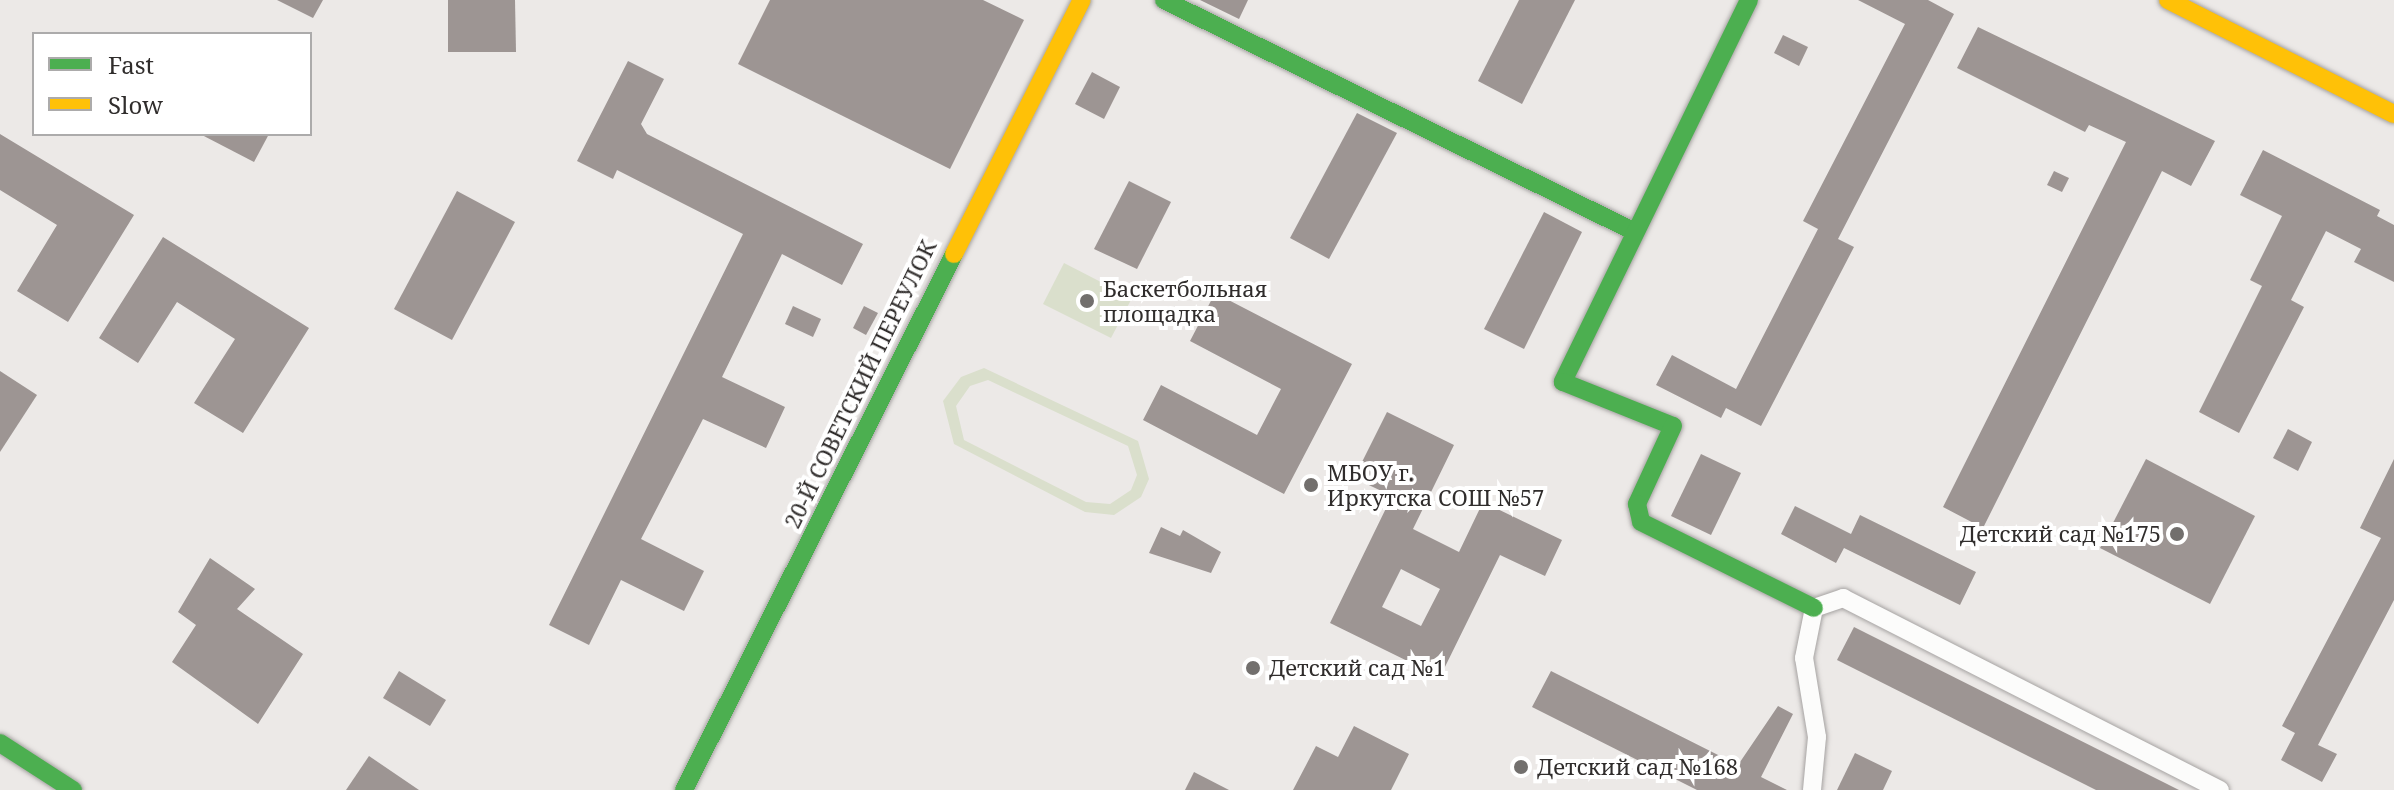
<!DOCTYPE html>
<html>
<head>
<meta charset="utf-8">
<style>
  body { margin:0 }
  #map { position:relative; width:2394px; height:790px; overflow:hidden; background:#ece9e7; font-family:"Noto Serif",serif }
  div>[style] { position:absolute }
  .green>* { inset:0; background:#dadfcc }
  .building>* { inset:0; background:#9d9593 }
  .roads { filter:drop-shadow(0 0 2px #a6a3a2) drop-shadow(0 0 2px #a6a3a2) }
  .street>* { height:18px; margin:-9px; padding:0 9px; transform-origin:9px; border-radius:9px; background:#fcfcfb }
  .fast>* { height:18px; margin:-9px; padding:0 9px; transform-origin:9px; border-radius:9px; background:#4caf50 }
  .slow>* { height:18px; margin:-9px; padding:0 9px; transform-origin:9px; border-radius:9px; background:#ffc107 }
  .dots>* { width:22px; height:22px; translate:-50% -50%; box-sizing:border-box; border:4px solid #fff; border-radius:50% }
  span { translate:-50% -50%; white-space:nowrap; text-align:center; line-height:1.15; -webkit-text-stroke:8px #fff; paint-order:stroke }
  .poi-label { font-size:22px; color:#302d2c }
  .left { translate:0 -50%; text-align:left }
  .right { translate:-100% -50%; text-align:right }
  .street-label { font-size:22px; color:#302d2c }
  .legend { position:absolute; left:32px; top:32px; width:280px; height:104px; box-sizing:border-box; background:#fff; border:2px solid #acabab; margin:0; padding:10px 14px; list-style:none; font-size:24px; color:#302d2c }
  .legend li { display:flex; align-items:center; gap:16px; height:40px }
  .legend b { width:40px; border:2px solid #acabab }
</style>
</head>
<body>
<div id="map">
  <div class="green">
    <div style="clip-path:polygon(1064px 263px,1132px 298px,1111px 338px,1043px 304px)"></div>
    <div style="clip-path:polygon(evenodd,984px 368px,1138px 441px,1149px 479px,1141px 497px,1114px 515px,1085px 512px,954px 444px,943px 401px,961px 377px,984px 368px,988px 380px,1128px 446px,1137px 475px,1131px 490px,1110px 504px,1086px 502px,964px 440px,956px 406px,970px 386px,988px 380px)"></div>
  </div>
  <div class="building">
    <div style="clip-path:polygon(277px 0,323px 0,313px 18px)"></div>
    <div style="clip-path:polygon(448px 0,515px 0,516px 52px,448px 52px)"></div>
    <div style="clip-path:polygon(770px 0,983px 0,1024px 20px,950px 169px,738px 64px)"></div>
    <div style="clip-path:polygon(1200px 0,1248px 0,1239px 19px)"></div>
    <div style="clip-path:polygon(1519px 0,1575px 0,1522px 104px,1478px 81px)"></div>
    <div style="clip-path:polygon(1858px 0,1928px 0,1954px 14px,1838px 239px,1854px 247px,1761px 426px,1726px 408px,1721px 418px,1656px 385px,1672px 355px,1736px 389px,1818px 229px,1803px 221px,1905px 24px)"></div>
    <div style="clip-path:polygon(1978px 27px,2215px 141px,2191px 186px,2162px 171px,1983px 528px,1943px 507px,2126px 142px,2089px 125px,2085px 132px,1957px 68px)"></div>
    <div style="clip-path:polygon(1783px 35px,1808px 47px,1799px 66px,1774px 53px)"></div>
    <div style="clip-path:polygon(628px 61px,664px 79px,641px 124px,647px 134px,863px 244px,842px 285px,782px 254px,722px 377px,785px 407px,766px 448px,703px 419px,641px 539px,704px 571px,684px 611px,621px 580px,589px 645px,549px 625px,743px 234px,617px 170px,613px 179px,577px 161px)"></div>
    <div style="clip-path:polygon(1092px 72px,1120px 87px,1104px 119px,1075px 104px)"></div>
    <div style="clip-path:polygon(1357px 113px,1397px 133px,1329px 259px,1290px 238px)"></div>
    <div style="clip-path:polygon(0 134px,134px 215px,68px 322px,17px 291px,57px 225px,0 190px)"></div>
    <div style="clip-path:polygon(200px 134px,269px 134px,254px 162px)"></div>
    <div style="clip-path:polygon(2263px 150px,2380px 210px,2377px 216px,2394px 225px,2394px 282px,2354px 262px,2361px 249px,2326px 231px,2291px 300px,2304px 307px,2239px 433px,2199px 412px,2262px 286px,2250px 280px,2282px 216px,2240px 195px)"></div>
    <div style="clip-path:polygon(2054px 171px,2069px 178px,2062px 192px,2047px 185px)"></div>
    <div style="clip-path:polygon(1129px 181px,1171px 202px,1137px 269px,1094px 249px)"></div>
    <div style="clip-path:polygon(457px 191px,515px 222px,452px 340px,394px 309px)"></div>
    <div style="clip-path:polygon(1544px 212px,1582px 232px,1524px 349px,1484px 329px)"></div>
    <div style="clip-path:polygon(163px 237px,309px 328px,243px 433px,194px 403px,235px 339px,177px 302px,138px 363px,99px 338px)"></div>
    <div style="clip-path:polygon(1215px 293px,1352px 364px,1284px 494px,1143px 420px,1161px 385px,1257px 435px,1281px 389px,1190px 341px)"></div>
    <div style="clip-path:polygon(793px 306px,821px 319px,813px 337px,785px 324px)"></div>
    <div style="clip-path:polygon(864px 306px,878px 313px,866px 335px,853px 328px)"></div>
    <div style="clip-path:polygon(0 371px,37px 395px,0 452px)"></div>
    <div style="clip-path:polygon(evenodd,1387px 412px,1454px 445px,1413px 529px,1459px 552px,1483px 502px,1562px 540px,1545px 576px,1500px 555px,1440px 677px,1330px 623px,1392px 496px,1354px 478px,1387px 412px,1401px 569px,1440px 589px,1421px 626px,1382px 607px,1401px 569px)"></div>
    <div style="clip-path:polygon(2288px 429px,2312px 442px,2298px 471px,2273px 458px)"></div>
    <div style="clip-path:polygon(1701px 454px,1741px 473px,1711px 535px,1671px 516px)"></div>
    <div style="clip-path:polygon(2146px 459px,2255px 516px,2210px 604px,2100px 548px)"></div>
    <div style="clip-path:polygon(2394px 459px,2394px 600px,2318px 745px,2337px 754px,2322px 782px,2281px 760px,2295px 733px,2282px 726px,2381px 538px,2360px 528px)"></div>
    <div style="clip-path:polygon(1795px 506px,1851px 534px,1860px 515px,1976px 572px,1960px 605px,1844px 548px,1836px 563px,1781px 534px)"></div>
    <div style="clip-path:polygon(1161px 527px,1180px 536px,1183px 530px,1221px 552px,1211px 573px,1149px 553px)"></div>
    <div style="clip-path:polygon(210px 558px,255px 589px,237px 609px,303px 654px,258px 724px,172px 662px,196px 625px,178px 612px)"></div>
    <div style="clip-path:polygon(1854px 627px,2179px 790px,2096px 790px,1837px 660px)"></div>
    <div style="clip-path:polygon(399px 671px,446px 700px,430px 726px,383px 698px)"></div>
    <div style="clip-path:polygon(1551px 671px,1738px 765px,1778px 706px,1793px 714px,1761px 777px,1787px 790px,1697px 790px,1532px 707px)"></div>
    <div style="clip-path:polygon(1354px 726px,1409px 754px,1391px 790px,1293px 790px,1316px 746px,1338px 757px)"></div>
    <div style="clip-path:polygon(1855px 753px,1892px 771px,1883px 790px,1837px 790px)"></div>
    <div style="clip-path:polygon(369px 756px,419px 790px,346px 790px)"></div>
    <div style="clip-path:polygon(1194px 772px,1229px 790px,1185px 790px)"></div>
  </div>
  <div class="roads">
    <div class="street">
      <div style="left:1812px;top:790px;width:53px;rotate:-84.6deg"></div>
      <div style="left:1817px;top:737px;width:80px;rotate:-99.3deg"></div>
      <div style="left:1804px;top:658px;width:51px;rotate:-78.7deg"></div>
      <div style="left:1814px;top:608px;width:31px;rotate:-19deg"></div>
      <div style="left:1843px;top:598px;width:423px;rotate:27deg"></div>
    </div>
    <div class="fast">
      <div style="left:1164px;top:0;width:525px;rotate:26.22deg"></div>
      <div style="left:1749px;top:0;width:425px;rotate:116deg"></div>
      <div style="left:1563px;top:382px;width:118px;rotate:21.8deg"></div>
      <div style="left:1673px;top:426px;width:86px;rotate:114.8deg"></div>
      <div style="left:1637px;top:504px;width:18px;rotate:77deg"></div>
      <div style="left:1641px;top:522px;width:193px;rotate:26.4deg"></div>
      <div style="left:0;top:743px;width:87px;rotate:32.8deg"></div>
      <div style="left:684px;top:790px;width:600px;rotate:-63.26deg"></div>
    </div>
    <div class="slow">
      <div style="left:2168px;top:0;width:253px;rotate:26.8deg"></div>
      <div style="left:954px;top:254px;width:284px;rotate:-63.3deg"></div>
    </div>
  </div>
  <div class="dots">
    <div style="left:1087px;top:301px;background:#726f6d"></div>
    <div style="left:1311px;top:485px;background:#726f6d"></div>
    <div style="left:2177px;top:534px;background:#726f6d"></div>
    <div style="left:1253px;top:668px;background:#726f6d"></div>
    <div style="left:1521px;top:767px;background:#726f6d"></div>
  </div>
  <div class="poi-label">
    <span class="left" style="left:1103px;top:301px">Баскетбольная<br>площадка</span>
    <span class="left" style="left:1327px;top:485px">МБОУ г.<br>Иркутска СОШ №57</span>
    <span class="right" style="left:2161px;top:534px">Детский сад №175</span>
    <span class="left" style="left:1269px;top:668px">Детский сад №1</span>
    <span class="left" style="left:1537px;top:767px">Детский сад №168</span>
  </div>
  <div class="street-label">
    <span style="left:860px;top:384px;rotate:-64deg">20-Й СОВЕТСКИЙ ПЕРЕУЛОК</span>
  </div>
  <ul class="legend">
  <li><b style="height:10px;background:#4caf50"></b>Fast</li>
  <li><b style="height:10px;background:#ffc107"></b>Slow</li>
  </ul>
</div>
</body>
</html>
